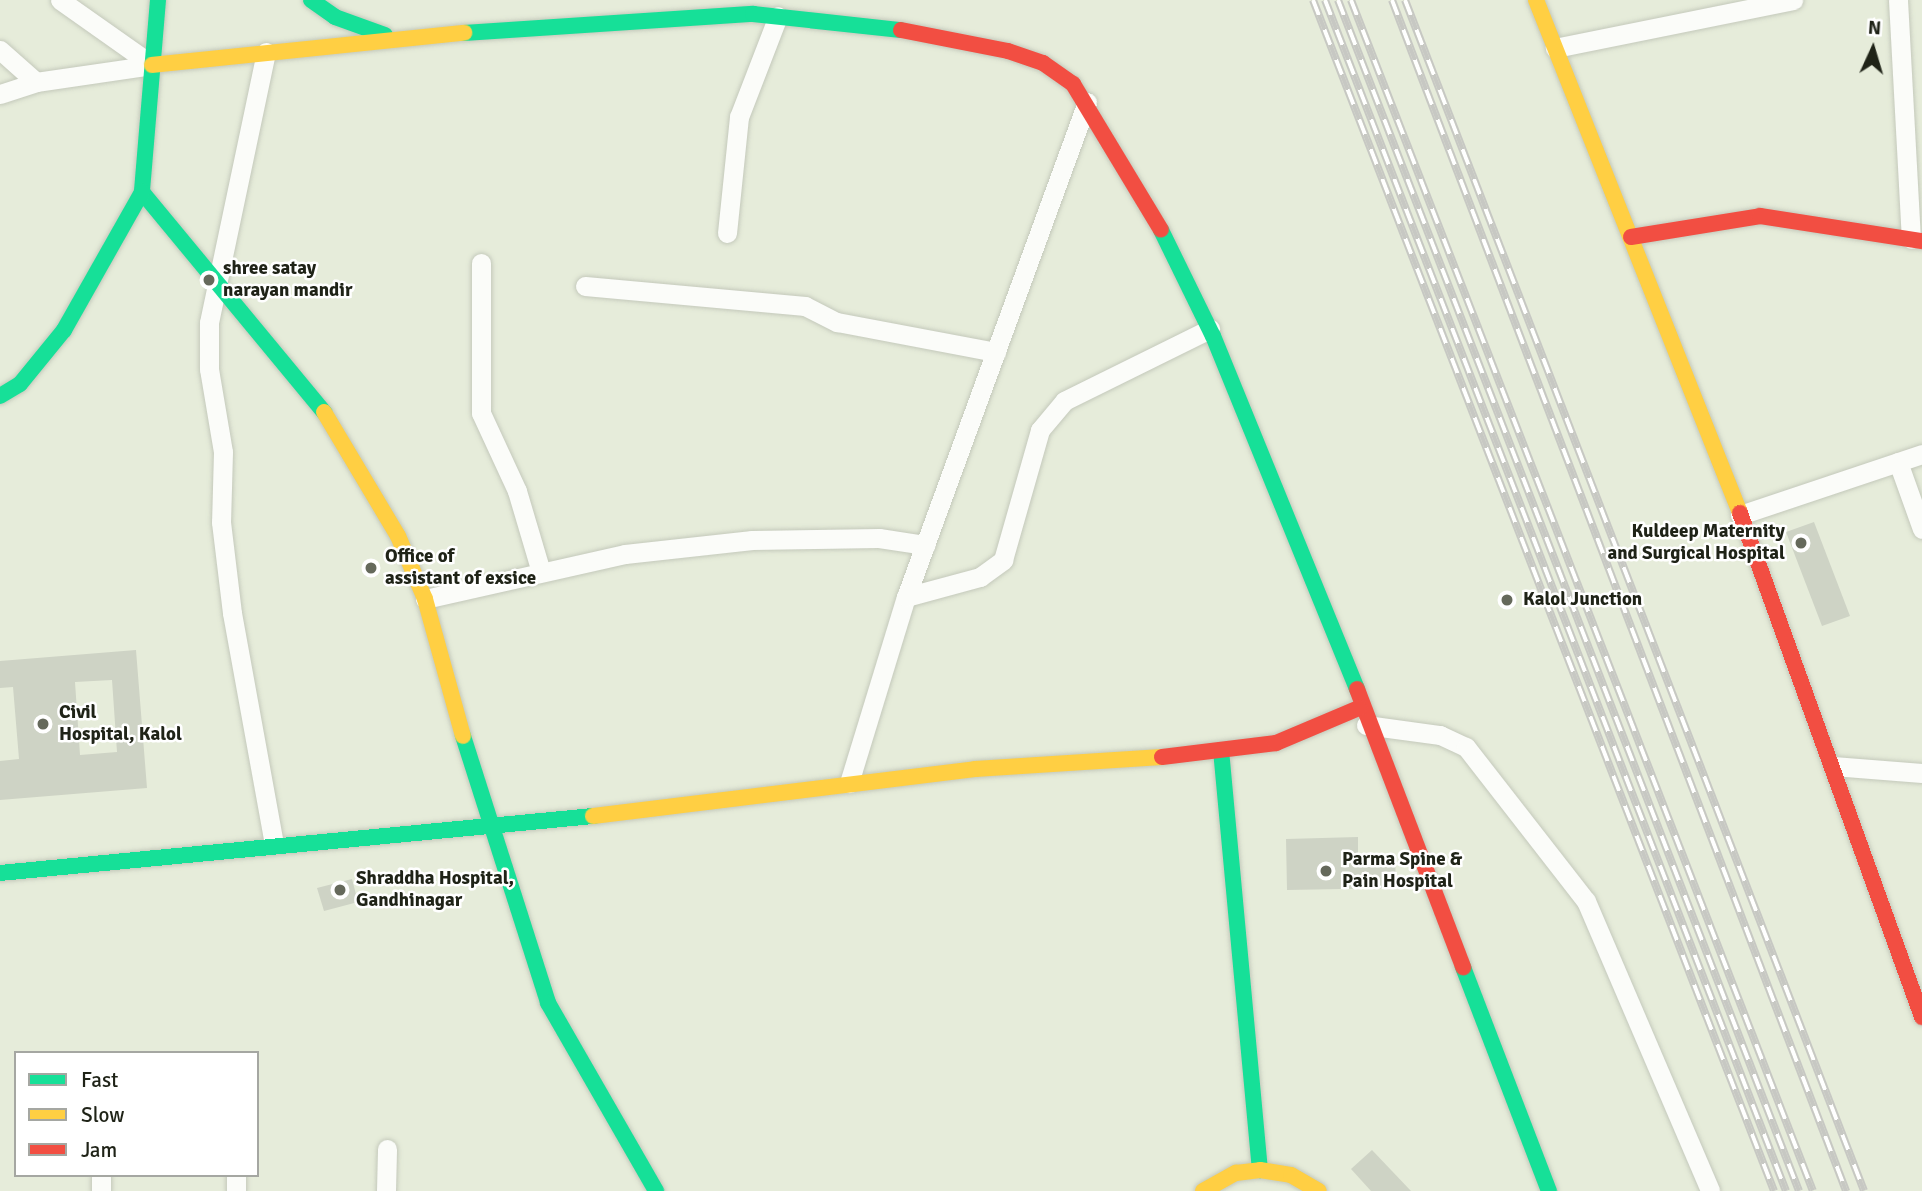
<!DOCTYPE html>
<html>
<head>
<meta charset="utf-8">
<style>
  body { margin:0 }
  #map { position:relative; width:1922px; height:1191px; overflow:hidden; background:#e6ecda; font-family:Signika,sans-serif }
  div>[style] { position:absolute }
  .building>* { inset:0; background:#ced3c5 }
  .roads { filter:drop-shadow(0 0 2px #c4c9bb) drop-shadow(0 0 2px #c4c9bb) }
  .street>* { height:19px; margin:-9.5px; padding:0 9.5px; transform-origin:9.5px; border-radius:9.5px; background:#fbfcf9 }
  .fast>* { height:16px; margin:-8px; padding:0 8px; transform-origin:8px; border-radius:8px; background:#16e098 }
  .slow>* { height:16px; margin:-8px; padding:0 8px; transform-origin:8px; border-radius:8px; background:#ffcf43 }
  .jam>* { height:16px; margin:-8px; padding:0 8px; transform-origin:8px; border-radius:8px; background:#f24e42 }
  .rail>* { height:8px; margin-top:-4px; transform-origin:0; background:repeating-linear-gradient(90deg,#fff 0 16px,#c7c8c3 0 32px); box-sizing:border-box; border-block:2px solid #c7c8c3 }
  .dots>* { width:19px; height:19px; translate:-50% -50%; box-sizing:border-box; border:4px solid #fff; border-radius:50% }
  span { translate:-50% -50%; white-space:nowrap; text-align:center; line-height:1.15; -webkit-text-stroke:5px #fff; paint-order:stroke }
  .poi-label { font-size:19px; color:#1f2317; font-weight:700 }
  .left { translate:0 -50%; text-align:left }
  .right { translate:-100% -50%; text-align:right }
  .legend { position:absolute; left:14px; top:1051px; width:245px; height:126px; box-sizing:border-box; background:#fff; border:2px solid #a5a7a2; margin:0; padding:9px 12px; list-style:none; font-size:21px; color:#1f2317 }
  .legend li { display:flex; align-items:center; gap:14px; height:35px }
  .legend b { width:35px; border:2px solid #a5a7a2 }
  .north { position:absolute; left:1838px; top:14px; width:70px; height:70px; -webkit-text-stroke:5px #fff; paint-order:stroke; rotate:4deg; font-size:19px; font-weight:700; line-height:28px; text-align:center; color:#1f2317 }
  .north::after { content:''; display:block; margin:auto; width:24px; height:32px; background:#1f2317; clip-path:polygon(50% 0,100% 100%,50% 72%,0 100%) }
</style>
</head>
<body>
<div id="map">
  <div class="building">
    <div style="clip-path:polygon(1814px 522px,1850px 616px,1822px 626px,1786px 532px)"></div>
    <div style="clip-path:polygon(evenodd,136px 650px,147px 788px,0 800px,0 761px,19px 759px,13px 687px,0 688px,0 661px,136px 650px,112px 680px,117px 752px,80px 755px,75px 682px,112px 680px)"></div>
    <div style="clip-path:polygon(1358px 837px,1358px 855px,1395px 854px,1396px 888px,1287px 890px,1286px 839px)"></div>
    <div style="clip-path:polygon(352px 879px,358px 902px,324px 911px,317px 888px)"></div>
    <div style="clip-path:polygon(1372px 1150px,1411px 1191px,1371px 1191px,1351px 1169px)"></div>
  </div>
  <div class="roads">
    <div class="street">
      <div style="left:60px;top:0;width:113px;rotate:35.2deg"></div>
      <div style="left:1898px;top:0;width:239px;rotate:86.9deg"></div>
      <div style="left:1555px;top:48px;width:243px;rotate:-11.4deg"></div>
      <div style="left:0;top:50px;width:48px;rotate:41.6deg"></div>
      <div style="left:266px;top:52px;width:277px;rotate:101.9deg"></div>
      <div style="left:209px;top:323px;width:46px;rotate:90deg"></div>
      <div style="left:209px;top:369px;width:84px;rotate:80.4deg"></div>
      <div style="left:223px;top:452px;width:70px;rotate:91.6deg"></div>
      <div style="left:221px;top:522px;width:92px;rotate:83.1deg"></div>
      <div style="left:232px;top:613px;width:235px;rotate:79.7deg"></div>
      <div style="left:0;top:94px;width:38px;rotate:-18deg"></div>
      <div style="left:36px;top:82px;width:117px;rotate:-8.3deg"></div>
      <div style="left:727px;top:233px;width:117px;rotate:-84.1deg"></div>
      <div style="left:739px;top:117px;width:108px;rotate:-68.9deg"></div>
      <div style="left:481px;top:263px;width:150px;rotate:90deg"></div>
      <div style="left:481px;top:413px;width:86px;rotate:65.2deg"></div>
      <div style="left:517px;top:491px;width:84px;rotate:73.5deg"></div>
      <div style="left:585px;top:286px;width:221px;rotate:5.2deg"></div>
      <div style="left:805px;top:306px;width:36px;rotate:27deg"></div>
      <div style="left:837px;top:322px;width:162px;rotate:10.7deg"></div>
      <div style="left:1898px;top:462px;width:71px;rotate:70.3deg"></div>
      <div style="left:1740px;top:515px;width:192px;rotate:-18.5deg"></div>
      <div style="left:906px;top:597px;width:77px;rotate:-15.1deg"></div>
      <div style="left:980px;top:577px;width:29px;rotate:-36deg"></div>
      <div style="left:1003px;top:560px;width:135px;rotate:-74.1deg"></div>
      <div style="left:1040px;top:430px;width:38px;rotate:-50deg"></div>
      <div style="left:1064px;top:401px;width:163px;rotate:-26.3deg"></div>
      <div style="left:425px;top:599px;width:205px;rotate:-12.7deg"></div>
      <div style="left:625px;top:554px;width:128px;rotate:-6.3deg"></div>
      <div style="left:752px;top:540px;width:127px;rotate:-0.9deg"></div>
      <div style="left:879px;top:538px;width:47px;rotate:8.7deg"></div>
      <div style="left:1366px;top:725px;width:75px;rotate:7.7deg"></div>
      <div style="left:1440px;top:735px;width:29px;rotate:25deg"></div>
      <div style="left:1466px;top:747px;width:195px;rotate:52.1deg"></div>
      <div style="left:1586px;top:901px;width:315px;rotate:66.8deg"></div>
      <div style="left:1833px;top:766px;width:89px;rotate:4.5deg"></div>
      <div style="left:849px;top:783px;width:195px;rotate:-73deg"></div>
      <div style="left:906px;top:597px;width:527px;rotate:-69.91deg"></div>
      <div style="left:236px;top:1175px;width:16px;rotate:90deg"></div>
      <div style="left:101px;top:1177px;width:14px;rotate:90deg"></div>
      <div style="left:386px;top:1191px;width:42px;rotate:-88.6deg"></div>
    </div>
    <div class="fast">
      <div style="left:158px;top:0;width:193px;rotate:94.8deg"></div>
      <div style="left:142px;top:192px;width:286px;rotate:50.4deg"></div>
      <div style="left:311px;top:0;width:29px;rotate:35deg"></div>
      <div style="left:335px;top:17px;width:53px;rotate:19.8deg"></div>
      <div style="left:464px;top:33px;width:290px;rotate:-3.8deg"></div>
      <div style="left:753px;top:14px;width:149px;rotate:6.2deg"></div>
      <div style="left:1161px;top:230px;width:118px;rotate:63.9deg"></div>
      <div style="left:1213px;top:336px;width:381px;rotate:67.8deg"></div>
      <div style="left:0;top:396px;width:23px;rotate:-31deg"></div>
      <div style="left:20px;top:384px;width:70px;rotate:-50.8deg"></div>
      <div style="left:64px;top:330px;width:159px;rotate:-60.5deg"></div>
      <div style="left:463px;top:736px;width:280px;rotate:72.3deg"></div>
      <div style="left:548px;top:1003px;width:217px;rotate:60.1deg"></div>
      <div style="left:1221px;top:750px;width:422px;rotate:84.7deg"></div>
      <div style="left:0;top:873px;width:596px;rotate:-5.49deg"></div>
      <div style="left:1463px;top:967px;width:240px;rotate:69deg"></div>
    </div>
    <div class="slow">
      <div style="left:1536px;top:0;width:552px;rotate:68.31deg"></div>
      <div style="left:152px;top:65px;width:314px;rotate:-5.9deg"></div>
      <div style="left:324px;top:412px;width:144px;rotate:59.2deg"></div>
      <div style="left:398px;top:536px;width:69px;rotate:66.8deg"></div>
      <div style="left:425px;top:599px;width:142px;rotate:74.5deg"></div>
      <div style="left:593px;top:816px;width:385px;rotate:-7deg"></div>
      <div style="left:975px;top:769px;width:187px;rotate:-3.7deg"></div>
      <div style="left:1203px;top:1191px;width:38px;rotate:-29deg"></div>
      <div style="left:1236px;top:1173px;width:24px;rotate:-7deg"></div>
      <div style="left:1260px;top:1170px;width:31px;rotate:9deg"></div>
      <div style="left:1291px;top:1175px;width:32px;rotate:30deg"></div>
    </div>
    <div class="jam">
      <div style="left:901px;top:30px;width:109px;rotate:11.1deg"></div>
      <div style="left:1008px;top:51px;width:37px;rotate:19deg"></div>
      <div style="left:1043px;top:63px;width:37px;rotate:35deg"></div>
      <div style="left:1073px;top:84px;width:170px;rotate:58.9deg"></div>
      <div style="left:1631px;top:237px;width:131px;rotate:-9.2deg"></div>
      <div style="left:1760px;top:216px;width:164px;rotate:8.8deg"></div>
      <div style="left:1740px;top:513px;width:536px;rotate:70.14deg"></div>
      <div style="left:1357px;top:689px;width:298px;rotate:69.1deg"></div>
      <div style="left:1162px;top:757px;width:115px;rotate:-7deg"></div>
      <div style="left:1276px;top:743px;width:90px;rotate:-22.9deg"></div>
    </div>
  </div>
  <div class="rail">
    <div style="left:1313px;top:0;width:1277px;rotate:68.84deg"></div>
    <div style="left:1325px;top:0;width:1277px;rotate:68.84deg"></div>
    <div style="left:1338px;top:0;width:1277px;rotate:68.84deg"></div>
    <div style="left:1351px;top:0;width:1277px;rotate:68.8deg"></div>
    <div style="left:1392px;top:0;width:1275px;rotate:69.13deg"></div>
    <div style="left:1405px;top:0;width:1276px;rotate:68.92deg"></div>
  </div>
  <div class="dots">
    <div style="left:209px;top:280px;background:#65695b"></div>
    <div style="left:1801px;top:543px;background:#65695b"></div>
    <div style="left:371px;top:568px;background:#65695b"></div>
    <div style="left:1507px;top:600px;background:#65695b"></div>
    <div style="left:43px;top:724px;background:#65695b"></div>
    <div style="left:1326px;top:871px;background:#65695b"></div>
    <div style="left:340px;top:890px;background:#65695b"></div>
  </div>
  <div class="poi-label">
    <span class="left" style="left:223px;top:280px">shree satay<br>narayan mandir</span>
    <span class="right" style="left:1785px;top:543px">Kuldeep Maternity<br>and Surgical Hospital</span>
    <span class="left" style="left:385px;top:568px">Office of<br>assistant of exsice</span>
    <span class="left" style="left:1523px;top:600px">Kalol Junction</span>
    <span class="left" style="left:59px;top:724px">Civil<br>Hospital, Kalol</span>
    <span class="left" style="left:1342px;top:871px">Parma Spine &amp;<br>Pain Hospital</span>
    <span class="left" style="left:356px;top:890px">Shraddha Hospital,<br>Gandhinagar</span>
  </div>
  <ul class="legend">
  <li><b style="height:9px;background:#16e098"></b>Fast</li>
  <li><b style="height:9px;background:#ffcf43"></b>Slow</li>
  <li><b style="height:9px;background:#f24e42"></b>Jam</li>
  </ul>
  <div class="north">N</div>
</div>
</body>
</html>
